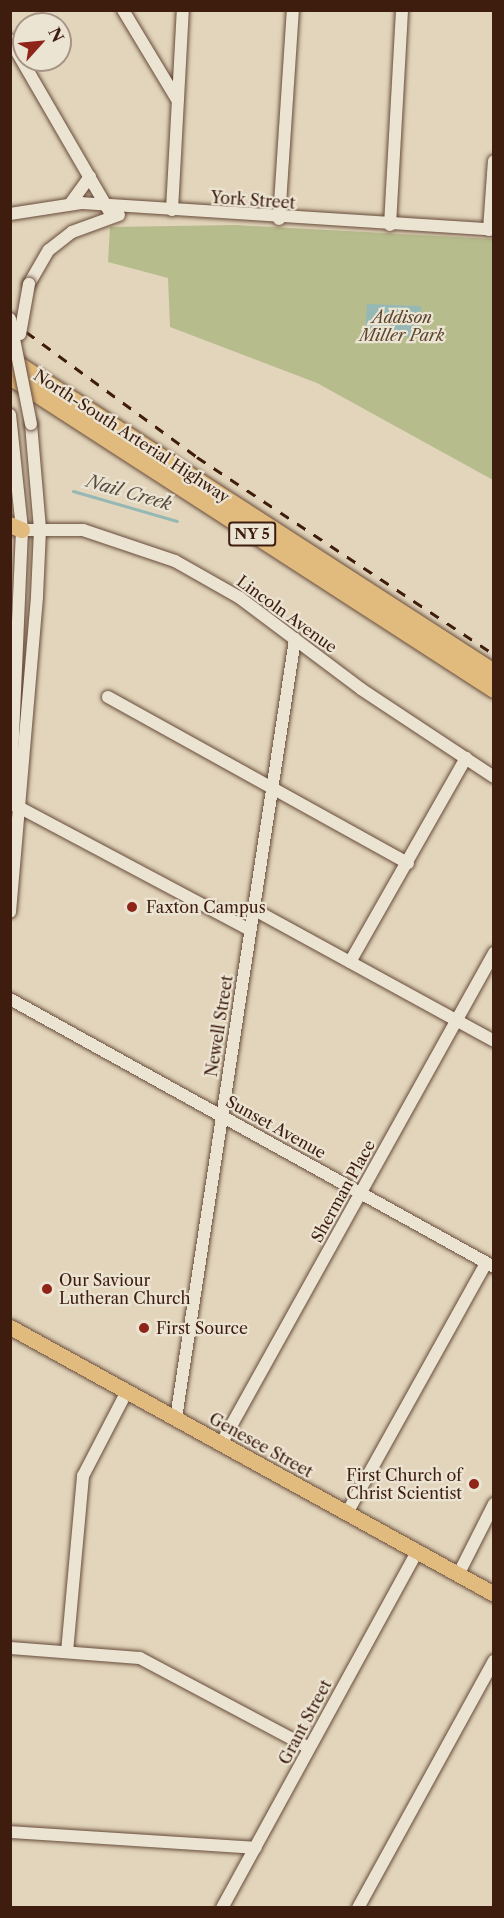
<!DOCTYPE html>
<html>
<head>
<meta charset="utf-8">
<style>
  body { margin:0 }
  #map { position:relative; width:504px; height:1918px; overflow:hidden; background:#e2d5bb; font-family:"Libre Caslon Text",serif }
  div>[style] { position:absolute }
  .green>* { inset:0; background:#b7bc8d }
  .water>* { inset:0; background:#95b8b4 }
  .stream>* { height:3px; margin:-1.5px; padding:0 1.5px; transform-origin:1.5px; border-radius:1.5px; background:#95b8b4 }
  .roads { filter:drop-shadow(0 0 2px #674b3a) drop-shadow(0 0 2px #674b3a) }
  .minor>* { height:12px; margin:-6px; padding:0 6px; transform-origin:6px; border-radius:6px; background:#ece4d3 }
  .major>* { height:15px; margin:-7.5px; padding:0 7.5px; transform-origin:7.5px; border-radius:7.5px; background:#e1ba7e }
  .highway>* { height:16px; margin:-8px; padding:0 8px; transform-origin:8px; border-radius:8px; background:#e1ba7e }
  .rail>* { height:3px; margin-top:-1.5px; transform-origin:0; background:repeating-linear-gradient(90deg,#3e1d0f 0 10px,transparent 0 20px) }
  .bridges { filter:drop-shadow(0 0 2px #674b3a) drop-shadow(0 0 2px #674b3a) }
  .minor-bridge>* { height:12px; margin:-6px; padding:0 6px; transform-origin:6px; border-radius:6px; background:#ece4d3 }
  .dots>* { width:16px; height:16px; translate:-50% -50%; box-sizing:border-box; border:3px solid #ece4d3; border-radius:50% }
  span { translate:-50% -50%; white-space:nowrap; text-align:center; line-height:1.15; -webkit-text-stroke:4.5px #ece4d3; paint-order:stroke }
  .shield-label span { padding:2px 4px; background:#ece4d3; border:2px solid; border-radius:4px; -webkit-text-stroke-width:0 }
  .shield-label { font-size:15px; color:#3e1d0f; font-weight:700 }
  .street-label { font-size:16px; color:#3e1d0f }
  .park-label { font-size:16px; color:#5c452e; font-style:italic }
  .poi-label { font-size:16px; color:#3e1d0f }
  .left { translate:0 -50%; text-align:left }
  .right { translate:-100% -50%; text-align:right }
  .water-label { font-size:18px; color:#584c41; font-style:italic }
  .frame { position:absolute; inset:0; border:12px solid #3e1d0f; pointer-events:none }
  .north { position:absolute; left:12px; top:12px; width:60px; height:60px; box-sizing:border-box; background:#ece4d3; border:2px solid #a69485; border-radius:50%; rotate:63deg; font-size:16px; font-weight:700; line-height:24px; text-align:center; color:#3e1d0f }
  .north::after { content:''; display:block; margin:auto; width:21px; height:27px; background:#8f2418; clip-path:polygon(50% 0,100% 100%,50% 72%,0 100%) }
</style>
</head>
<body>
<div id="map">
  <div class="green">
    <div style="clip-path:polygon(235px 225px,493px 239px,493px 480px,317px 383px,170px 327px,168px 278px,108px 262px,110px 227px)"></div>
  </div>
  <div class="water">
    <div style="clip-path:polygon(367px 304px,421px 306px,420px 337px,365px 335px)"></div>
  </div>
  <div class="stream">
    <div style="left:73px;top:491px;width:108px;rotate:16.1deg"></div>
  </div>
  <div class="roads">
    <div class="minor">
      <div style="left:123px;top:10px;width:106px;rotate:58.9deg"></div>
      <div style="left:10px;top:40px;width:203px;rotate:59.9deg"></div>
      <div style="left:70px;top:204px;width:34px;rotate:-54deg"></div>
      <div style="left:172px;top:210px;width:200px;rotate:-86.9deg"></div>
      <div style="left:10px;top:214px;width:72px;rotate:-8.8deg"></div>
      <div style="left:81px;top:203px;width:414px;rotate:3.7deg"></div>
      <div style="left:279px;top:219px;width:209px;rotate:-86.2deg"></div>
      <div style="left:390px;top:225px;width:215px;rotate:-86.8deg"></div>
      <div style="left:489px;top:230px;width:69px;rotate:-85.9deg"></div>
      <div style="left:29px;top:284px;width:39px;rotate:-60deg"></div>
      <div style="left:49px;top:250px;width:29px;rotate:-38deg"></div>
      <div style="left:72px;top:232px;width:50px;rotate:-19.9deg"></div>
      <div style="left:10px;top:415px;width:116px;rotate:84deg"></div>
      <div style="left:22px;top:530px;width:276px;rotate:92.5deg"></div>
      <div style="left:22px;top:530px;width:61px"></div>
      <div style="left:83px;top:530px;width:97px;rotate:18.6deg"></div>
      <div style="left:175px;top:561px;width:75px;rotate:29.6deg"></div>
      <div style="left:240px;top:598px;width:151px;rotate:36.9deg"></div>
      <div style="left:361px;top:689px;width:159px;rotate:33.5deg"></div>
      <div style="left:108px;top:697px;width:343px;rotate:29deg"></div>
      <div style="left:15px;top:805px;width:266px;rotate:28deg"></div>
      <div style="left:253px;top:909px;width:275px;rotate:28.7deg"></div>
      <div style="left:10px;top:912px;width:317px;rotate:-85.1deg"></div>
      <div style="left:37px;top:596px;width:67px;rotate:-87.4deg"></div>
      <div style="left:40px;top:529px;width:105px;rotate:-94.9deg"></div>
      <div style="left:350px;top:962px;width:235px;rotate:-60.4deg"></div>
      <div style="left:10px;top:999px;width:553px;rotate:28.97deg"></div>
      <div style="left:176px;top:1418px;width:788px;rotate:-81.31deg"></div>
      <div style="left:221px;top:1444px;width:562px;rotate:-60.93deg"></div>
      <div style="left:347px;top:1513px;width:286px;rotate:-60.9deg"></div>
      <div style="left:458px;top:1575px;width:80px;rotate:-63.1deg"></div>
      <div style="left:10px;top:1648px;width:130px;rotate:4.4deg"></div>
      <div style="left:140px;top:1658px;width:191px;rotate:28deg"></div>
      <div style="left:67px;top:1652px;width:177px;rotate:-84.8deg"></div>
      <div style="left:83px;top:1476px;width:96px;rotate:-62.6deg"></div>
      <div style="left:10px;top:1832px;width:246px;rotate:3.7deg"></div>
      <div style="left:222px;top:1908px;width:406px;rotate:-61.3deg"></div>
      <div style="left:358px;top:1908px;width:282px;rotate:-61.2deg"></div>
    </div>
    <div class="major">
      <div style="left:10px;top:1327px;width:553px;rotate:28.88deg"></div>
    </div>
    <div class="highway">
      <div style="left:10px;top:359px;width:576px;rotate:32.89deg"></div>
      <div style="left:10px;top:377px;width:576px;rotate:32.89deg"></div>
      <div style="left:10px;top:525px;width:13px;rotate:23deg"></div>
    </div>
  </div>
  <div class="rail">
    <div style="left:10px;top:320px;width:232px;rotate:36.2deg"></div>
    <div style="left:197px;top:457px;width:356px;rotate:33.6deg"></div>
  </div>
  <div class="bridges">
    <div class="minor-bridge">
      <div style="left:10px;top:319px;width:107px;rotate:78.7deg"></div>
      <div style="left:20px;top:334px;width:51px;rotate:-79.8deg"></div>
    </div>
  </div>
  <div class="dots">
    <div style="left:132px;top:907px;background:#8f2418"></div>
    <div style="left:47px;top:1289px;background:#8f2418"></div>
    <div style="left:144px;top:1328px;background:#8f2418"></div>
    <div style="left:474px;top:1484px;background:#8f2418"></div>
  </div>
  <div class="shield-label">
    <span style="left:252px;top:534px">NY 5</span>
  </div>
  <div class="street-label">
    <span style="left:253px;top:200px;rotate:4deg">York Street</span>
    <span style="left:132px;top:436px;rotate:33deg">North-South Arterial Highway</span>
    <span style="left:287px;top:614px;rotate:36deg">Lincoln Avenue</span>
    <span style="left:219px;top:1026px;rotate:-81deg">Newell Street</span>
    <span style="left:276px;top:1127px;rotate:29deg">Sunset Avenue</span>
    <span style="left:343px;top:1191px;rotate:-61deg">Sherman Place</span>
    <span style="left:261px;top:1445px;rotate:29deg">Genesee Street</span>
    <span style="left:305px;top:1722px;rotate:-62deg">Grant Street</span>
  </div>
  <div class="park-label">
    <span style="left:402px;top:326px">Addison<br>Miller Park</span>
  </div>
  <div class="poi-label">
    <span class="left" style="left:146px;top:907px">Faxton Campus</span>
    <span class="left" style="left:59px;top:1289px">Our Saviour<br>Lutheran Church</span>
    <span class="left" style="left:156px;top:1328px">First Source</span>
    <span class="right" style="left:462px;top:1484px">First Church of<br>Christ Scientist</span>
  </div>
  <div class="water-label">
    <span style="left:129px;top:493px;rotate:16deg">Nail Creek</span>
  </div>
  <div class="frame"></div>
  <div class="north">N</div>
</div>
</body>
</html>
